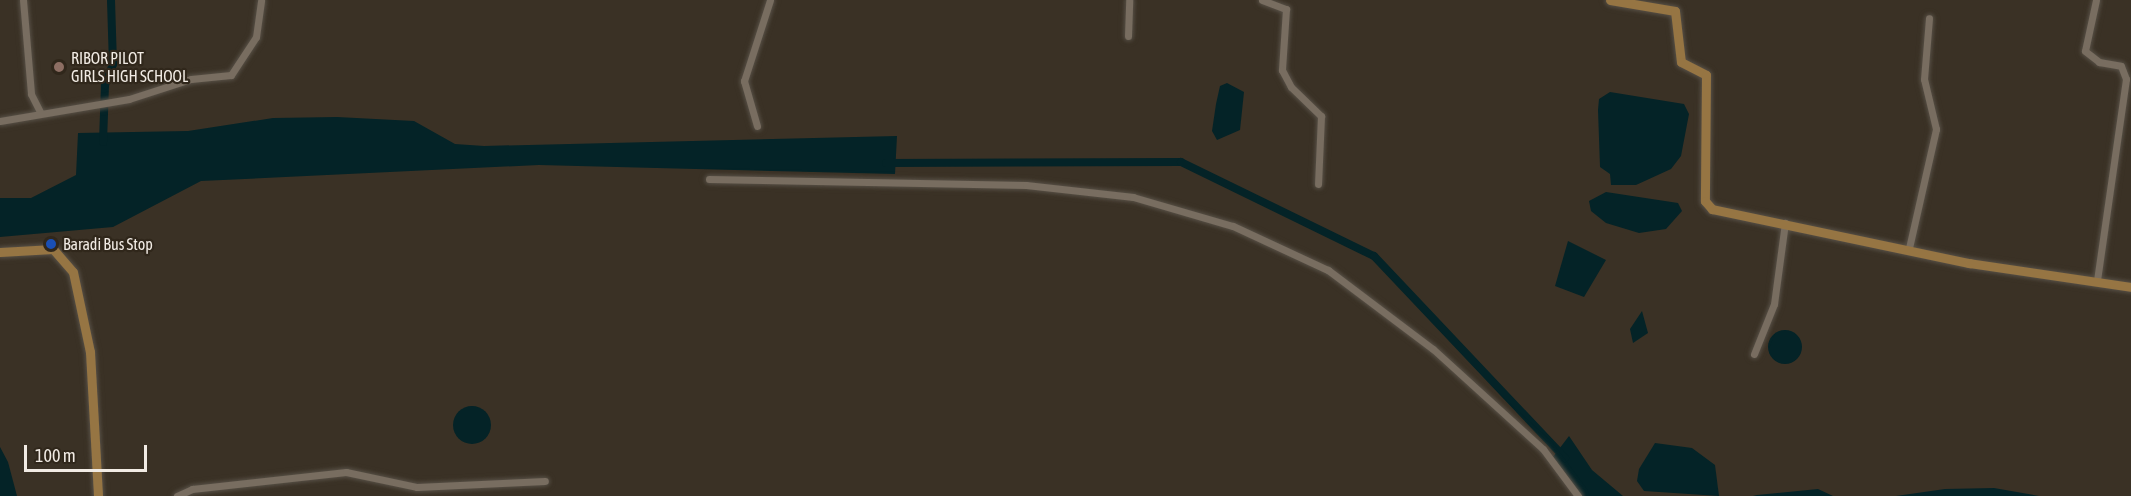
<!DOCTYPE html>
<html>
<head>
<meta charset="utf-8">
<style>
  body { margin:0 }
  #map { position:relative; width:2131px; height:496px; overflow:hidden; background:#3a3125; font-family:"Asap Condensed",sans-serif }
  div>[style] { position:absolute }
  .water>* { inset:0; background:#042327 }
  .round { border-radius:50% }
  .canal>* { height:8px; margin:-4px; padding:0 4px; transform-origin:4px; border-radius:4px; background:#042327 }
  .roads { filter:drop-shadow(0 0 2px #575046) drop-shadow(0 0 2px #575046) }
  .street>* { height:7px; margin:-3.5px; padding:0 3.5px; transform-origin:3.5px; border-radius:3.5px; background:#786d60 }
  .secondary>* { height:9px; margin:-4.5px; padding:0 4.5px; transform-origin:4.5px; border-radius:4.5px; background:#967543 }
  .dots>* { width:16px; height:16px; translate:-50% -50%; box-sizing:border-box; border:3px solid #30271b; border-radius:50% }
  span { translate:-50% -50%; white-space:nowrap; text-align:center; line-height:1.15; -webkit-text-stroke:4.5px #30271b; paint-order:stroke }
  .poi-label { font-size:16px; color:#f1ebe4 }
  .left { translate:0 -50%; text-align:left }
  .scale { position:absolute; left:24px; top:445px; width:123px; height:27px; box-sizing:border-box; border:3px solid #f1ebe4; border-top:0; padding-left:8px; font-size:18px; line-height:21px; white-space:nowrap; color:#f1ebe4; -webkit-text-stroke:4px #30271b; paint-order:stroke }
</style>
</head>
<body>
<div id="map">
  <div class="water">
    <div style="clip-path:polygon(1227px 83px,1244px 92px,1240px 130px,1217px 140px,1212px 131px,1216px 104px,1220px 86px)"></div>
    <div style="clip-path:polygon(1610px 92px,1684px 104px,1689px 114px,1681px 156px,1671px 169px,1636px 185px,1611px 185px,1610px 174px,1600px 167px,1598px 110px,1599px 99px)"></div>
    <div style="clip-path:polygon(337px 117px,414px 121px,455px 144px,484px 146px,897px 136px,895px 174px,539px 165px,201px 181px,113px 227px,0 237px,0 198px,31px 198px,76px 175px,78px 133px,188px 131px,273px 118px)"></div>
    <div style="clip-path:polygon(1606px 192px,1678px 203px,1682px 211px,1666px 229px,1639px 233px,1606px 223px,1591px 211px,1589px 201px)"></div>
    <div style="clip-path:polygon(1568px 241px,1606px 260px,1584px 297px,1555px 286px)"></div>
    <div style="clip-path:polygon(1642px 311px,1648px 333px,1633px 343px,1630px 329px)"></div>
    <div class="round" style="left:1768px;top:330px;width:34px;height:34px"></div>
    <div class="round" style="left:453px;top:406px;width:38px;height:38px"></div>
    <div style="clip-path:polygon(1569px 436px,1592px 470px,1623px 496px,1581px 496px,1571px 486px,1553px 457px)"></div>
    <div style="clip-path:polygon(1655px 443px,1692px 448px,1715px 465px,1719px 496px,1644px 491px,1637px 481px,1639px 469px)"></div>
    <div style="clip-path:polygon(0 447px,8px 462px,17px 496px,0 496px)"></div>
    <div style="clip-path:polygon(1994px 488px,2039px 496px,1896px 496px,1945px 489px)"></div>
    <div style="clip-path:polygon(1818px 489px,1833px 496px,1753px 496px,1757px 495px)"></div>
  </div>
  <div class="canal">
    <div style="left:103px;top:142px;width:57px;rotate:-88deg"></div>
    <div style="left:105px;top:85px;width:22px;rotate:-69deg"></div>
    <div style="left:113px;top:64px;width:64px;rotate:-91.8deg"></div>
    <div style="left:886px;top:163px;width:295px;rotate:-0.2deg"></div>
    <div style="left:1181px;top:162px;width:215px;rotate:26deg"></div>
    <div style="left:1374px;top:256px;width:278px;rotate:46.6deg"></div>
  </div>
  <div class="roads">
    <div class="street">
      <div style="left:23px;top:0;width:94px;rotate:85.1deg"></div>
      <div style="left:31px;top:94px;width:20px;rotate:63deg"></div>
      <div style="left:1262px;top:0;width:26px;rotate:21deg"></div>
      <div style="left:1286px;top:9px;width:61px;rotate:93.8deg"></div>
      <div style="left:1282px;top:70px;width:19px;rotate:62deg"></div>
      <div style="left:1291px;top:87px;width:42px;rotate:44deg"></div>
      <div style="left:1321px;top:116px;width:68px;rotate:92.5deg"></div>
      <div style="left:2096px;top:0;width:52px;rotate:102.2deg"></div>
      <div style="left:2085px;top:51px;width:18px;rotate:38deg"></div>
      <div style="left:2099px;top:62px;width:22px;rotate:10deg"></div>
      <div style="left:2121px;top:66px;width:14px;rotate:69deg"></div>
      <div style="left:2126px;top:79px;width:203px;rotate:98.2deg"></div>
      <div style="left:1128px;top:36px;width:36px;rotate:-88deg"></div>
      <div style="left:0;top:121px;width:131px;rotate:-9.7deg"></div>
      <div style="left:129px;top:99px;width:65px;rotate:-17.9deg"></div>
      <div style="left:191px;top:79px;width:40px;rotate:-5.7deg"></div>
      <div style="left:231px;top:75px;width:45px;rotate:-56.7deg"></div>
      <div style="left:256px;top:37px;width:37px;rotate:-82deg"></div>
      <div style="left:757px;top:126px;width:47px;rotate:-106.1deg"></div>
      <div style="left:744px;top:81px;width:85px;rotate:-72.2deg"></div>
      <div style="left:709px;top:179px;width:317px;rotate:1.1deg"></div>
      <div style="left:1026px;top:185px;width:108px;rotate:6.4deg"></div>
      <div style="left:1133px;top:197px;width:104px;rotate:16.2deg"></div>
      <div style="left:1233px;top:226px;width:105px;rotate:24.9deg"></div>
      <div style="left:1328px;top:270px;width:131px;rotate:37deg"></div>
      <div style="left:1433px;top:349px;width:149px;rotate:42.3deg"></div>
      <div style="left:1543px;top:449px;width:59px;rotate:53.3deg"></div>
      <div style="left:1909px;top:248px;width:122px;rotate:-77.2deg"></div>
      <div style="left:1936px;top:129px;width:51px;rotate:-103.5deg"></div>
      <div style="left:1924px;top:79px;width:61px;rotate:-85.3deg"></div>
      <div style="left:1754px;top:354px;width:54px;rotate:-68.2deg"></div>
      <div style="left:1774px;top:304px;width:82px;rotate:-82.3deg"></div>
      <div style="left:177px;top:496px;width:17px;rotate:-25deg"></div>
      <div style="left:192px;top:489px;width:155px;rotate:-6.3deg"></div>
      <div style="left:346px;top:472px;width:73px;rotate:11.9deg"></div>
      <div style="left:417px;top:487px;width:128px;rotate:-2.7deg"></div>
    </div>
    <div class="secondary">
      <div style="left:1610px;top:0;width:66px;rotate:9.6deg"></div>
      <div style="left:1675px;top:11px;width:51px;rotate:83.3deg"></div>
      <div style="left:1681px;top:62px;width:28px;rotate:27deg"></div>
      <div style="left:1706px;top:75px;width:126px;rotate:90.5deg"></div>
      <div style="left:1705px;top:201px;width:11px;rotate:49deg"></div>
      <div style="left:1712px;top:209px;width:263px;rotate:11.9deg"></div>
      <div style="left:1969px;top:263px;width:164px;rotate:8.4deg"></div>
      <div style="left:0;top:252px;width:53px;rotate:-3.2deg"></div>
      <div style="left:53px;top:249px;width:30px;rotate:49deg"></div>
      <div style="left:73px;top:272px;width:82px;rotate:78deg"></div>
      <div style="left:90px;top:352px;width:144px;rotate:86.8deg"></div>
    </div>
  </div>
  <div class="dots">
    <div style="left:59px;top:67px;background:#8d6e63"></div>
    <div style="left:51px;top:244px;background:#1a4fb4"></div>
  </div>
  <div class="poi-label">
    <span class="left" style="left:71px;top:67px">RIBOR PILOT<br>GIRLS HIGH SCHOOL</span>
    <span class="left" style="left:63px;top:244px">Baradi Bus Stop</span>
  </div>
  <div class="scale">100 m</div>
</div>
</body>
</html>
